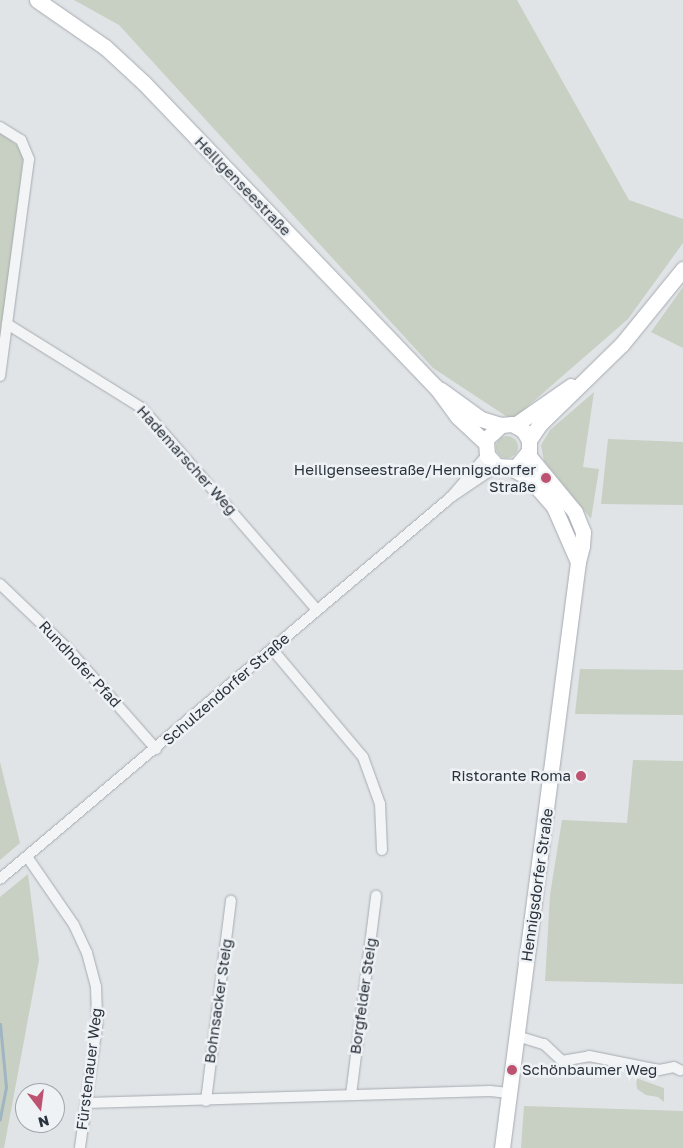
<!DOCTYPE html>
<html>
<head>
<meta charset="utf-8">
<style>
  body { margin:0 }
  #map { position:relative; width:683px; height:1148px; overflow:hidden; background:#e0e4e7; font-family:"Golos Text",sans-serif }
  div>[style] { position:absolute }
  .green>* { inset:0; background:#c7d0c2 }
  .round { border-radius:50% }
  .stream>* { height:3px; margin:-1.5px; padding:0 1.5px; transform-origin:1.5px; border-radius:1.5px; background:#9fb5c3 }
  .roads { filter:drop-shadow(0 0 1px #a6abb1) drop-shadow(0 0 1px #a6abb1) }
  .minor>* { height:10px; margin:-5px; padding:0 5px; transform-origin:5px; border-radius:5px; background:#f2f4f6 }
  .secondary>* { height:15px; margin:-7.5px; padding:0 7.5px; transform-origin:7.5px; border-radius:7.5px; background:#fff }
  .dots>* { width:14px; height:14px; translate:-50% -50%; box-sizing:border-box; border:2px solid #eff2f5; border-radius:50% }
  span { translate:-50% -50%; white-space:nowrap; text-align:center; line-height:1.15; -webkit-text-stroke:5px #eff2f5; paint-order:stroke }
  .street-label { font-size:15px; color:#2a333d }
  .poi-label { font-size:15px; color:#2a333d }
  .right { translate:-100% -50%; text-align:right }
  .left { translate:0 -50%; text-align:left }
  .north { position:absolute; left:15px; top:1083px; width:50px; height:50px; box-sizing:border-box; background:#eff2f5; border:1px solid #a0a6ab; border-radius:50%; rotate:165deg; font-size:14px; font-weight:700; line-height:20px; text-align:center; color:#2a333d }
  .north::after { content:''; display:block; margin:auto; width:18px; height:22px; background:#be5371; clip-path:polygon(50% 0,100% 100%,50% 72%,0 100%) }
</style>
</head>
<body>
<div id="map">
  <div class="green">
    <div style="clip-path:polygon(74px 0,517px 0,629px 200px,683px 219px,683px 243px,628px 319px,512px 420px,433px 368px,119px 25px)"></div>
    <div style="clip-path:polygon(0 132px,18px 146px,23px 159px,0 352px)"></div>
    <div style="clip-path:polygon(683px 287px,683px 348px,651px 332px)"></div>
    <div style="clip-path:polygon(594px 392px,583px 467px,599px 469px,591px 519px,544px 461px,541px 445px,550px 430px)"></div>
    <div class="round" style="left:496px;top:436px;width:22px;height:22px"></div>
    <div style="clip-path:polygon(608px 439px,683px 442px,683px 505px,601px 504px)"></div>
    <div style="clip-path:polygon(580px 669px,683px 670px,683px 715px,575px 714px)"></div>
    <div style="clip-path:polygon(633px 760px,683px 761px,683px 984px,545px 981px,550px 895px,562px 820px,627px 823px)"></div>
    <div style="clip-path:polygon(0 762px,20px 843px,0 860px)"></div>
    <div style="clip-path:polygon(28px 874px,39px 960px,4px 1148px,0 1148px,0 897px)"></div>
    <div style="clip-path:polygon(636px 1078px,664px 1088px,664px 1102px,658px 1097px,646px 1095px,637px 1089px)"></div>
    <div style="clip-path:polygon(524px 1106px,683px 1111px,683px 1148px,521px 1148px)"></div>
  </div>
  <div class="stream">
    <div style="left:0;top:1024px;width:63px;rotate:84.6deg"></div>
    <div style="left:6px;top:1087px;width:33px;rotate:101deg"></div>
  </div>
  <div class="roads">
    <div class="minor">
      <div style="left:0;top:127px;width:25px;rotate:32deg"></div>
      <div style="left:21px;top:140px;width:21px;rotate:67deg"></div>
      <div style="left:29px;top:159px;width:219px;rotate:97.6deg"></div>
      <div style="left:7px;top:324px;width:159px;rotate:31.9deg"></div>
      <div style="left:142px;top:408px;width:267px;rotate:49.1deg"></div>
      <div style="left:452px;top:496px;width:54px;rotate:-49.5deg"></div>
      <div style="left:0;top:584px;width:95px;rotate:43.7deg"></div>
      <div style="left:69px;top:650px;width:132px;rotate:48.7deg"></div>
      <div style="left:272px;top:649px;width:141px;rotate:49.9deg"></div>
      <div style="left:363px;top:757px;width:50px;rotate:70.1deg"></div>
      <div style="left:380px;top:804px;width:46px;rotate:87.5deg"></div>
      <div style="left:28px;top:858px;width:81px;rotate:55.5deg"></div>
      <div style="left:74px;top:925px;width:31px;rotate:65deg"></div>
      <div style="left:87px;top:953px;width:35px;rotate:75deg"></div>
      <div style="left:96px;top:987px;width:38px;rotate:88deg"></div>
      <div style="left:97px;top:1025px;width:124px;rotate:97.9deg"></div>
      <div style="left:0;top:879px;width:591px;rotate:-40.26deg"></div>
      <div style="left:451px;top:497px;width:55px;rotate:-34deg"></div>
      <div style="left:517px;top:1036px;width:28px;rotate:17deg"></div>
      <div style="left:544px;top:1044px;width:25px;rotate:43deg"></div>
      <div style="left:562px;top:1061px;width:27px;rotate:-10deg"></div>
      <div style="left:589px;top:1056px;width:71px;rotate:11.3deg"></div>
      <div style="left:659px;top:1070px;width:15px;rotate:-11deg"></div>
      <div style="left:674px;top:1067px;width:7px;rotate:27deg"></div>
      <div style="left:351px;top:1095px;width:201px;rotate:-82.8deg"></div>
      <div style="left:206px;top:1101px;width:202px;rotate:-82.9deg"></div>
      <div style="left:86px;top:1103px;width:404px;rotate:-1.7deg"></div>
      <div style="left:490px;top:1091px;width:19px;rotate:6deg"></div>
    </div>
    <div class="secondary">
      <div style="left:37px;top:0;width:83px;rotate:34.7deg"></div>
      <div style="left:105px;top:47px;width:53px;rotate:42.7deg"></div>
      <div style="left:144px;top:83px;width:422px;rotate:46.2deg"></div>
      <div style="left:436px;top:387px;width:37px;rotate:54deg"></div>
      <div style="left:458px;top:417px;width:37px;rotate:43deg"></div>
      <div style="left:441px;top:390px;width:49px;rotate:35.9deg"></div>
      <div style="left:481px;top:419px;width:21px;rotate:17deg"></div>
      <div style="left:501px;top:425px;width:11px;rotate:-5deg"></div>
      <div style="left:512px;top:424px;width:13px;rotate:29deg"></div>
      <div style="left:523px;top:430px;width:12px;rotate:59deg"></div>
      <div style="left:529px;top:440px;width:11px;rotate:90deg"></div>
      <div style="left:529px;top:451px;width:21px;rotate:129deg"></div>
      <div style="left:516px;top:467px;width:19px;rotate:-177deg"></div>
      <div style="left:497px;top:466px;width:15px;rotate:-132deg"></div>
      <div style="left:487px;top:455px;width:16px;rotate:-94deg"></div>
      <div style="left:486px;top:439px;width:21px;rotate:-43deg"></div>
      <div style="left:515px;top:425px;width:68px;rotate:-34.9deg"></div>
      <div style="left:529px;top:440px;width:18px;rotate:-56deg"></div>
      <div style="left:539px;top:425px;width:116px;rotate:-44.3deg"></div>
      <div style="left:622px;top:344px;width:97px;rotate:-50.9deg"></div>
      <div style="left:511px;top:468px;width:21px;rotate:29deg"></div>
      <div style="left:529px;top:478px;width:38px;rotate:49deg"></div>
      <div style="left:554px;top:507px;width:60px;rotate:66.4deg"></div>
      <div style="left:502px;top:1148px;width:591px;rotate:-82.61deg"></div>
      <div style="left:578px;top:562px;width:16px;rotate:-76deg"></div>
      <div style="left:582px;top:546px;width:14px;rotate:-86deg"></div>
      <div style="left:583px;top:532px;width:22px;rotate:-112deg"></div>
      <div style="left:575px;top:512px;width:74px;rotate:-129.5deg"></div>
    </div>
  </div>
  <div class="dots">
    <div style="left:546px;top:478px;background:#be5371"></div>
    <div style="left:581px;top:776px;background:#be5371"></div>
    <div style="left:512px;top:1070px;background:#be5371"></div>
  </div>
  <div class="street-label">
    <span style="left:243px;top:186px;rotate:46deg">Heiligenseestraße</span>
    <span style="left:187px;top:460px;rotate:48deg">Hademarscher Weg</span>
    <span style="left:80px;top:664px;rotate:47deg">Rundhofer Pfad</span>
    <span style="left:226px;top:689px;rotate:-41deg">Schulzendorfer Straße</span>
    <span style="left:537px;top:885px;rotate:-82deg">Hennigsdorfer Straße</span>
    <span style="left:363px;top:996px;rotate:-82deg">Borgfelder Steig</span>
    <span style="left:218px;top:1001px;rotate:-82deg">Bohnsacker Steig</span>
    <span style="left:89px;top:1069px;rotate:-83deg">Fürstenauer Weg</span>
  </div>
  <div class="poi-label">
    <span class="right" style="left:536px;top:478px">Heiligenseestraße/Hennigsdorfer<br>Straße</span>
    <span class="right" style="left:571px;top:776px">Ristorante Roma</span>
    <span class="left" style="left:522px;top:1070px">Schönbaumer Weg</span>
  </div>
  <div class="north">N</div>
</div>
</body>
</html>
